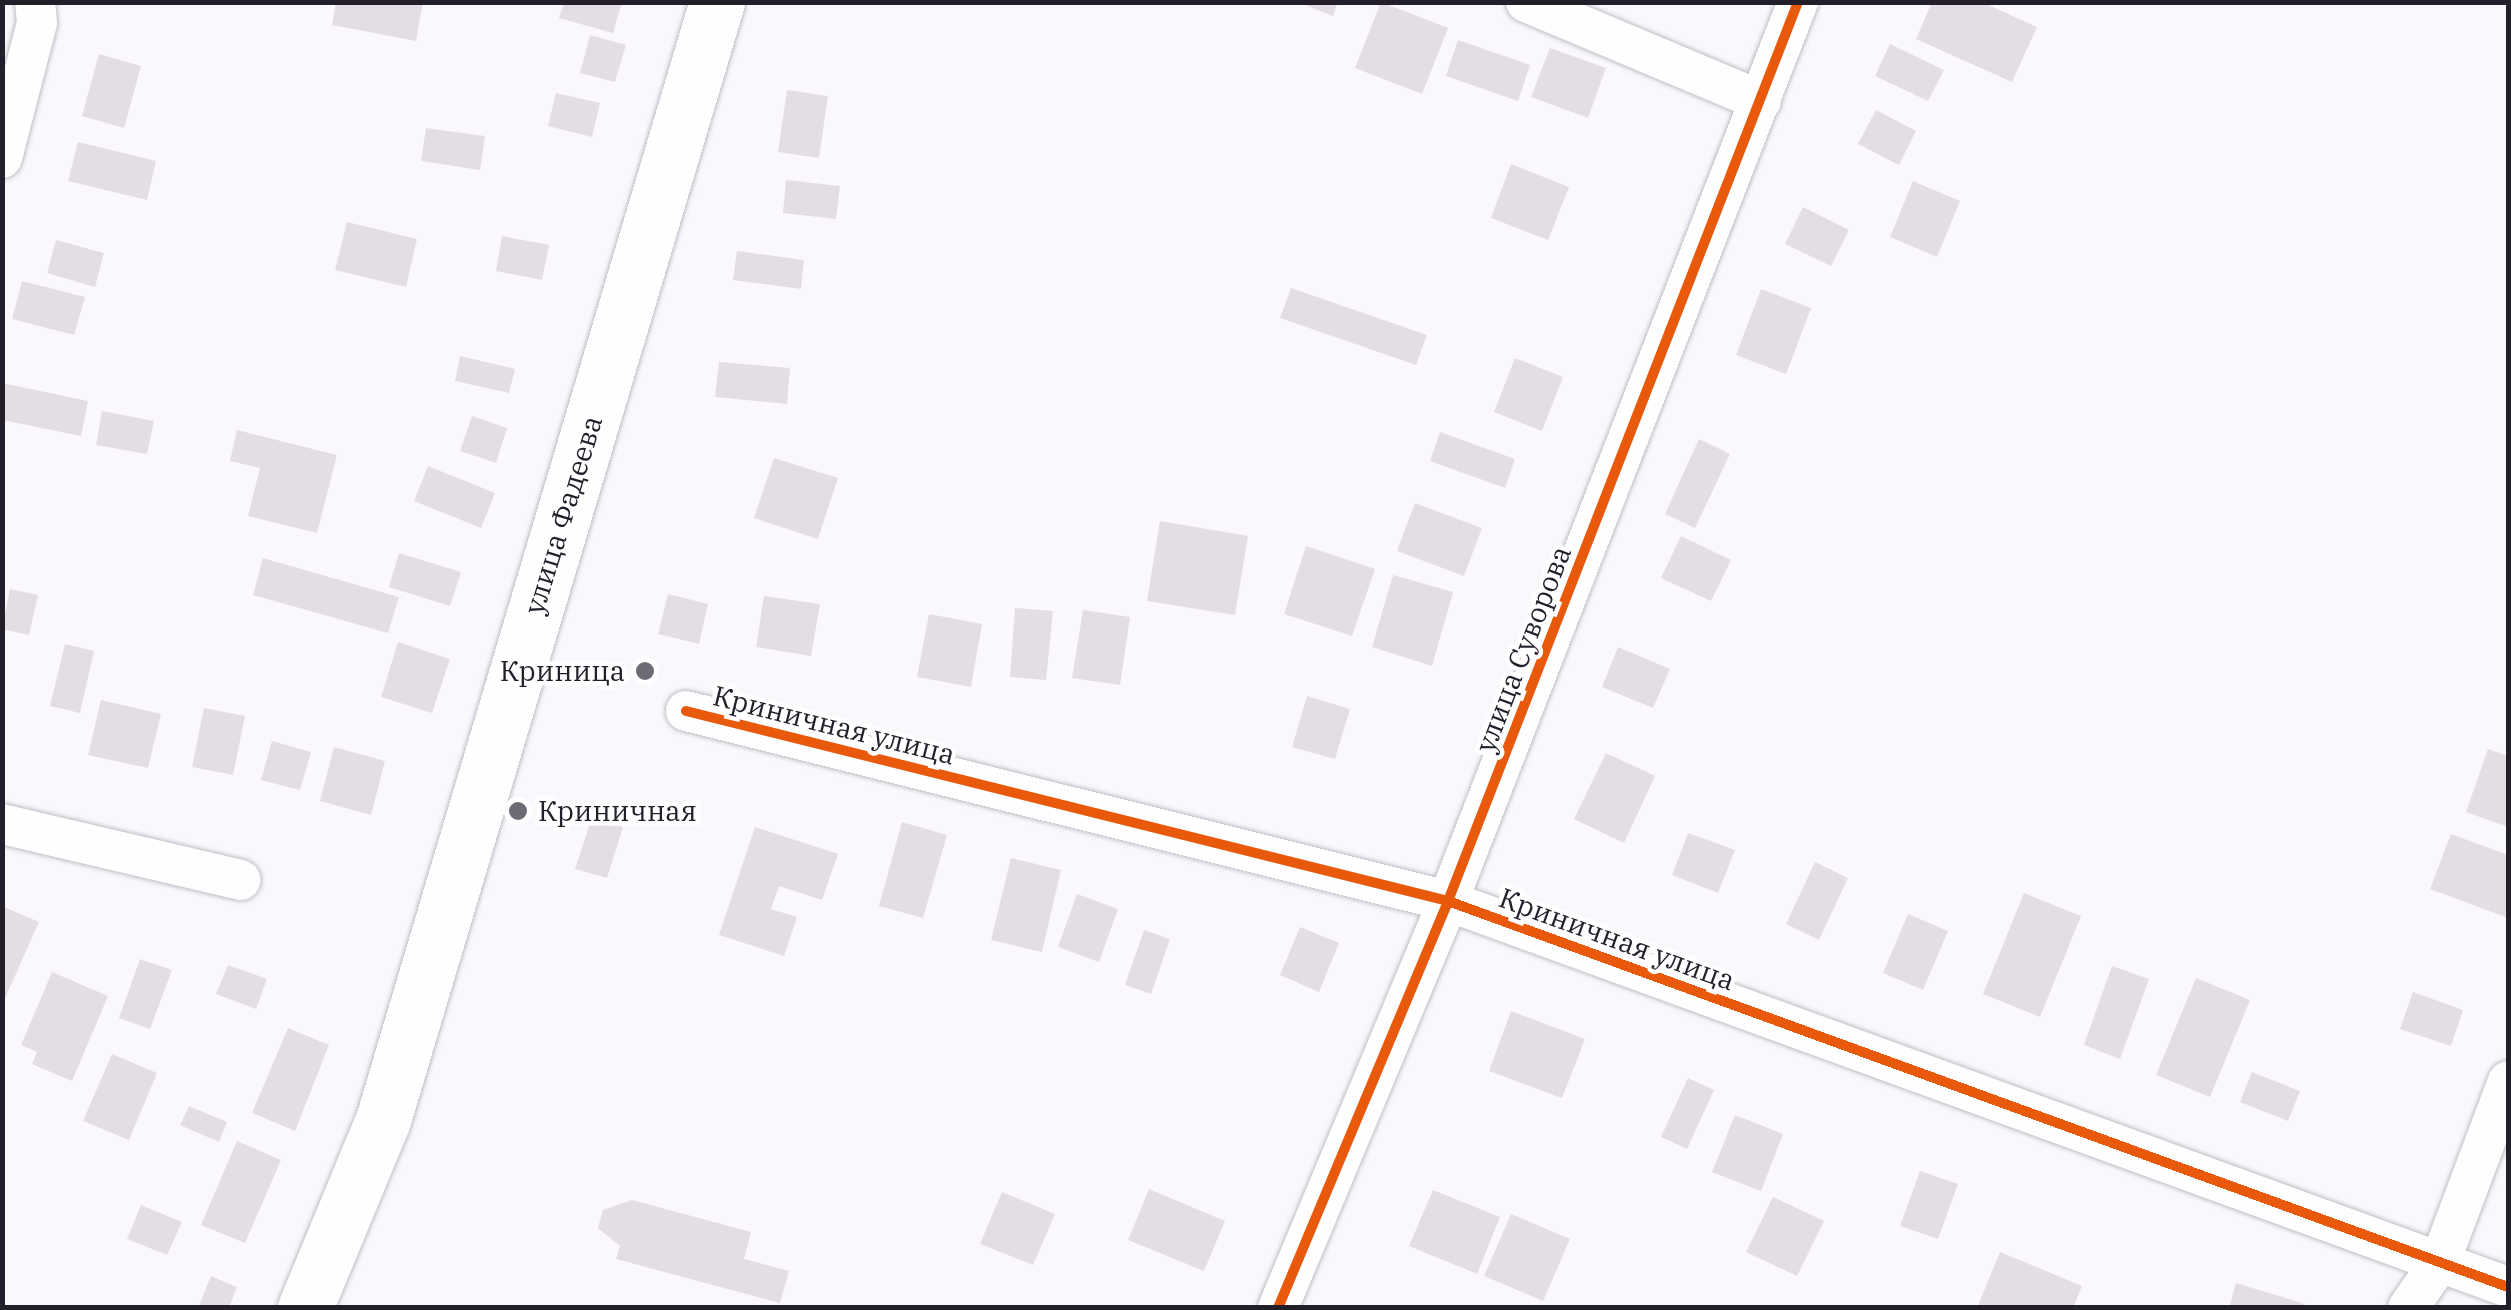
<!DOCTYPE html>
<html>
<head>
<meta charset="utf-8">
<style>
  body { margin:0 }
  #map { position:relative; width:2511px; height:1310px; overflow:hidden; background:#faf8fd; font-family:"IBM Plex Serif",serif }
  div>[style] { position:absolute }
  .building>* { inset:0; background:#e3dee5 }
  .roads { filter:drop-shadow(0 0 2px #c0bec5) drop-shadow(0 0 2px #c0bec5) }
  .minor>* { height:40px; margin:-20px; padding:0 20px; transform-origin:20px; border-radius:20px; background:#fefeff }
  .secondary>* { height:55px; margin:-27.5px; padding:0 27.5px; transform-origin:27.5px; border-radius:27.5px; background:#fefeff }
  .cycleway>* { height:10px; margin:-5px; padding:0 5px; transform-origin:5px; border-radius:5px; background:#e8590c }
  .dots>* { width:28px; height:28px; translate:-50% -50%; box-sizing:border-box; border:5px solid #fff; border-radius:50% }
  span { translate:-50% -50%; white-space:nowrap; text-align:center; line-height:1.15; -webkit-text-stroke:9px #fff; paint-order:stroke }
  .street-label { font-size:28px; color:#221f2a }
  .poi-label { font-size:28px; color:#221f2a }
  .right { translate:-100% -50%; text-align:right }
  .left { translate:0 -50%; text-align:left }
  .frame { position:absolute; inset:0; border:5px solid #221f2a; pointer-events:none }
</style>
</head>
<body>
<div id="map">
  <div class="building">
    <div style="clip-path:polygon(336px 2px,423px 2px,416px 41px,332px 25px)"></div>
    <div style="clip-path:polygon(564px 2px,622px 2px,613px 33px,559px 18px)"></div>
    <div style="clip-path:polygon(1297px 2px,1338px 2px,1333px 16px)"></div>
    <div style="clip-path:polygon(1381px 2px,1448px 28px,1422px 94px,1355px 68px)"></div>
    <div style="clip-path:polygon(1932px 2px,1982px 2px,2037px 27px,2012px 82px,1916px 39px)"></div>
    <div style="clip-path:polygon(590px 35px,626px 45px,615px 82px,580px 73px)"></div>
    <div style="clip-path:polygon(1458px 40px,1530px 65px,1518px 101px,1446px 76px)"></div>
    <div style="clip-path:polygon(1890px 44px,1944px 70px,1928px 101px,1875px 76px)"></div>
    <div style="clip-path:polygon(1550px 48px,1606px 68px,1588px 118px,1531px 97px)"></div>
    <div style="clip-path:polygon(99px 54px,141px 66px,124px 128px,82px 116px)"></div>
    <div style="clip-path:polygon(787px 90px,828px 96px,819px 158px,778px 152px)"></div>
    <div style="clip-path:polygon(556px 93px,600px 103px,592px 137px,548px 126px)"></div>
    <div style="clip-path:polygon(1876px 110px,1916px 131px,1899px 165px,1858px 144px)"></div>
    <div style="clip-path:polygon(426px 128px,485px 136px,480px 170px,421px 161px)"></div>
    <div style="clip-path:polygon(78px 142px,156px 161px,147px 200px,68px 181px)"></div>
    <div style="clip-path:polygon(1511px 164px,1569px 187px,1548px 240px,1491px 218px)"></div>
    <div style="clip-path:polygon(786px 180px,840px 186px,836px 219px,783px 213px)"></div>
    <div style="clip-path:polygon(1913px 181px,1960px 201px,1937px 257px,1890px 237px)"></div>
    <div style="clip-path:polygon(1803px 207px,1849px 230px,1831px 266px,1785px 244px)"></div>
    <div style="clip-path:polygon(347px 222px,417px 239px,406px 287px,335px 270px)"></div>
    <div style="clip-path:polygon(502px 236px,549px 245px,542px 280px,496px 271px)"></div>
    <div style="clip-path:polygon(56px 240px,104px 253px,95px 287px,47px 273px)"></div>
    <div style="clip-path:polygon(737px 251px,804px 260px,801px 289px,733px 280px)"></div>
    <div style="clip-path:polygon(22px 281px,85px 297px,74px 335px,12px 319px)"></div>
    <div style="clip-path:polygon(1291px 288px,1427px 335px,1416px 365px,1280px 318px)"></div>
    <div style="clip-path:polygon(1761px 289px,1811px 308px,1786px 374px,1736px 355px)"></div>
    <div style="clip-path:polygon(460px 356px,515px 369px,509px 393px,455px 381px)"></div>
    <div style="clip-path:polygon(1515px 358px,1563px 377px,1542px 431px,1494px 412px)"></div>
    <div style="clip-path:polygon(719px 362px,790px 368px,787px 404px,715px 397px)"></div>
    <div style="clip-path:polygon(2px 383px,88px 401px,81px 436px,2px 420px)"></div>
    <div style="clip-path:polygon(102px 411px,154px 421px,147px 454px,96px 445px)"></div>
    <div style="clip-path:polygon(472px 416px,507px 428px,496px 463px,460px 451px)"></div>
    <div style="clip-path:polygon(237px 430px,337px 455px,317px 533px,248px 516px,260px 468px,230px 461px)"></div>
    <div style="clip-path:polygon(1440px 432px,1515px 459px,1505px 488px,1430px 461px)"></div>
    <div style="clip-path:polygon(1699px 439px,1730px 454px,1695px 528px,1665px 514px)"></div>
    <div style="clip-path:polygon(774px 458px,838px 478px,818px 539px,754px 518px)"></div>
    <div style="clip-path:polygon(428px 466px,495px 493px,481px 528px,414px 501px)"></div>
    <div style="clip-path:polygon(1415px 503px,1482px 528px,1464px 576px,1397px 551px)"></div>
    <div style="clip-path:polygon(1160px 521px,1248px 536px,1235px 615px,1147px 601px)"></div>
    <div style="clip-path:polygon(1681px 536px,1731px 560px,1711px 601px,1661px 578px)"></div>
    <div style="clip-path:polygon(1306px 546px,1375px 569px,1352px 636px,1284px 614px)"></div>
    <div style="clip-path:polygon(399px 553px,461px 572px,450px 606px,389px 587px)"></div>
    <div style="clip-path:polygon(263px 558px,399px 597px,388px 633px,253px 595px)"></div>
    <div style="clip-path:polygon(1393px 575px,1453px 592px,1432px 666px,1372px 647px)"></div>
    <div style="clip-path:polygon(10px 589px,38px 595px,29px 635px,2px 629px)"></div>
    <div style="clip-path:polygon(668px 594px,708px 604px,699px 644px,658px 634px)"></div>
    <div style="clip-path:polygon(764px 596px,820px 604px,811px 656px,756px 647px)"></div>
    <div style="clip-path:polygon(1015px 608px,1053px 611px,1046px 680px,1010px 677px)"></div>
    <div style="clip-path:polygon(1083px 610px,1130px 617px,1120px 685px,1072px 678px)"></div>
    <div style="clip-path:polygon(929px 614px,982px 624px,971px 687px,917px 677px)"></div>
    <div style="clip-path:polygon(398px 642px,450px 659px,432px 713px,381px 697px)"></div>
    <div style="clip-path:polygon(65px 644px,94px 651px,80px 713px,50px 706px)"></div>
    <div style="clip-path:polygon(1618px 647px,1670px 669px,1653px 708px,1602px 687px)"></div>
    <div style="clip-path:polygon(1307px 696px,1350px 709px,1335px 759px,1292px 747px)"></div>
    <div style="clip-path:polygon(101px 700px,161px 714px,148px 768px,88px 755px)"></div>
    <div style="clip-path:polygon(204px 708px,245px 716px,233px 775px,192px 767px)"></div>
    <div style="clip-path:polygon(272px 741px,311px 752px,300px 790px,261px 780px)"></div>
    <div style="clip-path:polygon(334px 747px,385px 761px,371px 815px,320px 801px)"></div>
    <div style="clip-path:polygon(2488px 749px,2508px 756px,2508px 827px,2466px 812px)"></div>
    <div style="clip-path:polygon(1606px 753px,1655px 776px,1624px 843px,1574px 819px)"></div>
    <div style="clip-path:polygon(592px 817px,623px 827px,607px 878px,575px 869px)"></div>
    <div style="clip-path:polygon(902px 822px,947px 835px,923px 918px,879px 906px)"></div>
    <div style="clip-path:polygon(755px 827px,838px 854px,822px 900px,779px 886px,771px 909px,797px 917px,784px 956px,719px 935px)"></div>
    <div style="clip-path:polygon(1688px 833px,1735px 850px,1718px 893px,1672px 875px)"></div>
    <div style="clip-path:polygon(2451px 834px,2508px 855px,2508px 918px,2430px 889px)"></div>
    <div style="clip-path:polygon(1011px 858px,1061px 870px,1042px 952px,991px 940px)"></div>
    <div style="clip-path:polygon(1815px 862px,1848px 878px,1819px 940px,1786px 924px)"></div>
    <div style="clip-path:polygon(2024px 893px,2081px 916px,2040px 1017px,1983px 994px)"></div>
    <div style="clip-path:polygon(1077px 894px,1118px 909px,1099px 962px,1058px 947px)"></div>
    <div style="clip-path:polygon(2px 906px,39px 922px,2px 1005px)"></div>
    <div style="clip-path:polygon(1908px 914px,1948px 931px,1923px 990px,1883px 973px)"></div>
    <div style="clip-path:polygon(1300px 927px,1339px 943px,1319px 992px,1280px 975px)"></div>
    <div style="clip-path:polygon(1144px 930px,1170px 939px,1151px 994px,1125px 985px)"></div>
    <div style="clip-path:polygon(140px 959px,172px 970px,150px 1029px,119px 1018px)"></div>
    <div style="clip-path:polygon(228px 965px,267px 979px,256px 1009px,216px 994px)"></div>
    <div style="clip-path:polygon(2112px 966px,2149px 979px,2120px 1059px,2084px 1045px)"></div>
    <div style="clip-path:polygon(52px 972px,108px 996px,72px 1081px,32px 1064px,37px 1052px,21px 1045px)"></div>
    <div style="clip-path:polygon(2196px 978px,2250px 1000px,2210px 1097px,2156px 1075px)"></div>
    <div style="clip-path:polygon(2413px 992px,2463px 1010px,2451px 1046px,2400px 1029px)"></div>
    <div style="clip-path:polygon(1511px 1011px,1585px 1039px,1562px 1098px,1489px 1071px)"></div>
    <div style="clip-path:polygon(288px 1028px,329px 1045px,295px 1131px,252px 1113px)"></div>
    <div style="clip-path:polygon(112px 1054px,157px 1073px,129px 1140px,83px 1121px)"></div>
    <div style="clip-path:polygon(2252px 1072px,2300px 1091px,2288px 1121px,2240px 1102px)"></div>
    <div style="clip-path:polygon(1688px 1078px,1714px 1090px,1687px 1149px,1661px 1137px)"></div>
    <div style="clip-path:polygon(189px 1106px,227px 1122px,219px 1142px,180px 1125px)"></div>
    <div style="clip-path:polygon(1735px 1115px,1783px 1134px,1761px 1191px,1712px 1172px)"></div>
    <div style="clip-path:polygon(237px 1141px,281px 1160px,245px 1243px,201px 1225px)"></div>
    <div style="clip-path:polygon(1920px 1171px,1958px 1184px,1938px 1239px,1900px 1226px)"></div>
    <div style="clip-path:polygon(1149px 1189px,1225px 1221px,1204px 1271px,1128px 1240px)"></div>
    <div style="clip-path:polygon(1433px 1190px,1500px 1217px,1477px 1274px,1409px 1246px)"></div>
    <div style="clip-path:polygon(1002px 1192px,1055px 1214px,1033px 1265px,980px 1244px)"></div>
    <div style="clip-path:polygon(1773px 1197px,1824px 1221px,1797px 1276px,1746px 1252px)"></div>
    <div style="clip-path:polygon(632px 1200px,751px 1232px,744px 1259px,789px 1271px,780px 1303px,616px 1259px,620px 1246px,598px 1228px,603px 1210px)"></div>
    <div style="clip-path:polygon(141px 1205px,182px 1222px,167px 1255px,127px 1239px)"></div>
    <div style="clip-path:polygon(1511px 1214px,1570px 1239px,1543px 1301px,1484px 1276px)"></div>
    <div style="clip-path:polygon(2000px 1252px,2082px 1286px,2073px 1308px,1977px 1308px)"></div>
    <div style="clip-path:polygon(211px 1276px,237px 1287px,229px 1308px,198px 1308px)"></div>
    <div style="clip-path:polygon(2236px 1283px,2305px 1304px,2304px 1308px,2229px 1308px)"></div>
  </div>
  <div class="roads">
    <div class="minor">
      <div style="left:1526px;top:2px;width:255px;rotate:22.8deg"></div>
      <div style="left:2px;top:158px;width:139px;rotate:-75.5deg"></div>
      <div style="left:37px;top:23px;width:21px;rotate:-95deg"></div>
      <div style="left:686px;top:711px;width:785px;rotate:14deg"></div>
      <div style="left:1448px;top:901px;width:1128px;rotate:20.01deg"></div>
      <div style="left:2px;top:824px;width:245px;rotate:13.2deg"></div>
      <div style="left:1278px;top:1308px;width:441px;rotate:-67.3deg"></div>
      <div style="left:1448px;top:901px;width:965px;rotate:-68.73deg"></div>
      <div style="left:2408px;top:1308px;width:56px;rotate:-55.2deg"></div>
      <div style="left:2440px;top:1262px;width:193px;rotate:-69.4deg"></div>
    </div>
    <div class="secondary">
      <div style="left:305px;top:1308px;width:204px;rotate:-67.5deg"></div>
      <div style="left:383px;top:1120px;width:1167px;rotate:-73.37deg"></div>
    </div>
  </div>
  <div class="cycleway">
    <div style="left:686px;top:711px;width:785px;rotate:14deg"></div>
    <div style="left:1448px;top:901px;width:1128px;rotate:20.01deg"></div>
    <div style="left:1278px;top:1308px;width:441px;rotate:-67.3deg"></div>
    <div style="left:1448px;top:901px;width:965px;rotate:-68.73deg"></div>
  </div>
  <div class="dots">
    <div style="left:645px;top:671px;background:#6e6b74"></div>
    <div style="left:518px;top:811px;background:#6e6b74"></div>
  </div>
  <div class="street-label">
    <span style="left:563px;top:515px;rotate:-73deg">улица Фадеева</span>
    <span style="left:1523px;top:649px;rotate:-69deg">улица Суворова</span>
    <span style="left:834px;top:725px;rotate:14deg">Криничная улица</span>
    <span style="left:1617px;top:939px;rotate:20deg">Криничная улица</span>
  </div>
  <div class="poi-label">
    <span class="right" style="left:625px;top:671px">Криница</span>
    <span class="left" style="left:538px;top:811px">Криничная</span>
  </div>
  <div class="frame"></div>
</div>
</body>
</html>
